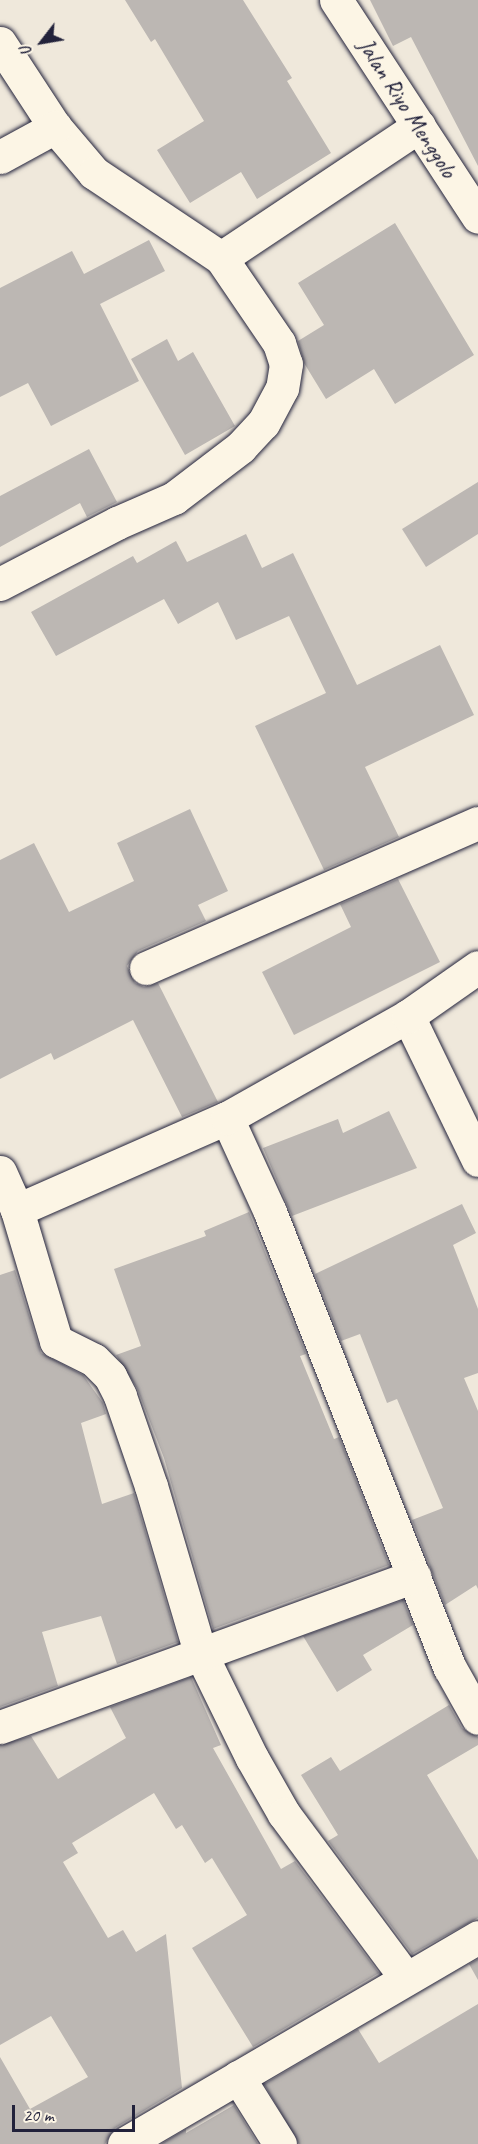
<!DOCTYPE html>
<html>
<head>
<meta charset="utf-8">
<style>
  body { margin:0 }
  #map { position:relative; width:478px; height:2144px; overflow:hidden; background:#efe8db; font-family:Caveat,sans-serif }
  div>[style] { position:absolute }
  .building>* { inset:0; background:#bcb7b3 }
  .roads { filter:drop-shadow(0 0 2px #22223b) drop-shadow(0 0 2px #22223b) }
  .minor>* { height:33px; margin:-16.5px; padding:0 16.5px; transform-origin:16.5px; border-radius:16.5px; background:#fcf5e5 }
  .tertiary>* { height:33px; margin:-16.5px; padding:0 16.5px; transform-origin:16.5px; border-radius:16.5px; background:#fcf5e5 }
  span { translate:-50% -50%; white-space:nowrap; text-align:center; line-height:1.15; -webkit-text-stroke:4.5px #fcf5e5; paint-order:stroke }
  .street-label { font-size:24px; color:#22223b }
  .north { position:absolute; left:12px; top:12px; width:60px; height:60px; -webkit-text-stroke:4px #fcf5e5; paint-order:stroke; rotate:239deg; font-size:16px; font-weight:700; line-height:24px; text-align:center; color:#22223b }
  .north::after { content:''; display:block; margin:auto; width:21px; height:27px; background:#22223b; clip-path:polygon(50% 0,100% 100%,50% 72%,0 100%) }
  .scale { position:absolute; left:12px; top:2105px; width:123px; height:27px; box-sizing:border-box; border:3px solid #22223b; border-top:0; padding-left:8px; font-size:18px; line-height:21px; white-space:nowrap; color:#22223b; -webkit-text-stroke:4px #fcf5e5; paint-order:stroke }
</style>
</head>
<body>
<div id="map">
  <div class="building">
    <div style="clip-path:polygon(125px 0,243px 0,292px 78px,287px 81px,331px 153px,257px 199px,241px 172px,190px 203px,157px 150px,204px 121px,155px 39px,151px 42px)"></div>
    <div style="clip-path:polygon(370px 0,478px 0,478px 166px,411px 37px,393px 46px)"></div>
    <div style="clip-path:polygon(395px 223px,474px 355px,395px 404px,374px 369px,326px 399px,304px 363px,298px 341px,324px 325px,298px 283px)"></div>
    <div style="clip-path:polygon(149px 240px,165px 271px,100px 304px,139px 381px,51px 426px,28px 383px,0 397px,0 288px,72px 251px,84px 274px)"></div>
    <div style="clip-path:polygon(167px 339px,178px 361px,193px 352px,235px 426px,185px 455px,131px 359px)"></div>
    <div style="clip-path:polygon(89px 449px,117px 502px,87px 517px,80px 503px,0 547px,0 496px)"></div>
    <div style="clip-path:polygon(478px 482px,478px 534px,426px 567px,402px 529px)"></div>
    <div style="clip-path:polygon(246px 534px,262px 568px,293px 553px,357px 685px,440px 645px,474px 715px,365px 767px,399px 837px,324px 870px,255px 726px,326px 693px,289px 616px,236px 640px,218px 602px,178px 624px,164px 599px,56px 656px,31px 612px,133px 556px,137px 563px,176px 541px,187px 562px)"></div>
    <div style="clip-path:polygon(190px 809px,228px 891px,198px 905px,206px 921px,138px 951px,127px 966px,135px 983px,144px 987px,158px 983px,218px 1102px,182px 1117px,133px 1020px,54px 1060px,51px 1053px,0 1079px,0 860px,34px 843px,69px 912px,134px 881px,117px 843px)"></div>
    <div style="clip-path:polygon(398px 879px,440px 962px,294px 1035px,262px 972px,351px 927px,340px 904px)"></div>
    <div style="clip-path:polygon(389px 1111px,417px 1168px,292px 1216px,263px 1148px,338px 1119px,343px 1133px)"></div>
    <div style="clip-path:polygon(462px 1204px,476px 1233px,453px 1245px,478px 1309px,478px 1373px,464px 1378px,478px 1411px,478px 1589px,476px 1585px,445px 1605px,412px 1520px,443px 1508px,397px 1399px,387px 1403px,360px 1334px,341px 1341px,315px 1274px)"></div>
    <div style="clip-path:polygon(249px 1212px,306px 1354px,300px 1356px,334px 1439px,339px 1437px,389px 1565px,213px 1629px,164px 1458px,137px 1388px,116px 1355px,141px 1346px,114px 1269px,206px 1236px,204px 1231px)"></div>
    <div style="clip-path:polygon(15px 1270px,41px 1353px,83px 1375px,103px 1403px,106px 1414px,81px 1423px,102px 1504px,134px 1493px,178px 1642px,117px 1664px,101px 1616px,42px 1632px,58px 1686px,0 1707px,0 1275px)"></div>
    <div style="clip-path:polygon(403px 1600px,413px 1625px,363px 1655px,372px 1670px,337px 1692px,303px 1636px)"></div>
    <div style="clip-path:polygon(191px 1677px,221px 1745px,213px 1748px,281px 1869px,295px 1861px,379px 1973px,253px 2047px,192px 1948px,247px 1915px,212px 1858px,205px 1863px,182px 1825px,176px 1829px,154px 1793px,72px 1843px,78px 1853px,63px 1862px,108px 1938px,123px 1930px,136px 1952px,166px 1934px,182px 2088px,115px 2128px,105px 2144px,0 2144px,0 2057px,30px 2109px,88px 2077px,51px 2016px,0 2045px,0 1745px,31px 1736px,58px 1779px,126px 1738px,110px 1707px)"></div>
    <div style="clip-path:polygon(449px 1705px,462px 1728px,478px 1737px,478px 1745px,427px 1775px,478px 1860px,478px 1918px,412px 1954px,328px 1841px,338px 1835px,301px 1775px,331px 1757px,340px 1771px)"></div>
    <div style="clip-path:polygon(478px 1959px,478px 1980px,469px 1964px)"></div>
    <div style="clip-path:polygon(478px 2004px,478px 2144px,299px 2144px,264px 2084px,358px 2029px,379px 2063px)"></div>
    <div style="clip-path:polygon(234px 2105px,258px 2144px,161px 2144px,186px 2129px,186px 2133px)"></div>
  </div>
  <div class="roads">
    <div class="minor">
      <div style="left:0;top:43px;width:100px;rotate:56.8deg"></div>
      <div style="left:55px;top:127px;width:60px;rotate:49.7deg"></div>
      <div style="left:94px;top:173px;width:153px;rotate:33.8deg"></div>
      <div style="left:221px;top:258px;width:103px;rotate:55.7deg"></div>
      <div style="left:279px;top:343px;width:22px;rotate:72deg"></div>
      <div style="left:286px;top:364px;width:24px;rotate:99deg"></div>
      <div style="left:282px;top:388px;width:40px;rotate:118deg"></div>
      <div style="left:263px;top:423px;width:33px;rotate:133deg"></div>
      <div style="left:241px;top:447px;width:84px;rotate:142.7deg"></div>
      <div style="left:174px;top:498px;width:62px;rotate:156.3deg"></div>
      <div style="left:117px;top:523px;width:132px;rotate:152.5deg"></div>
      <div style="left:0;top:157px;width:63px;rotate:-28.6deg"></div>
      <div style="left:221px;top:258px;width:238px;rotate:-33.7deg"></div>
      <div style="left:146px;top:968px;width:362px;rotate:-23.6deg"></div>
      <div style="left:408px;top:1016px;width:160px;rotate:64.1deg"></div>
      <div style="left:227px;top:1118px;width:103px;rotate:65.4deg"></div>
      <div style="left:270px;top:1212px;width:490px;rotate:68.5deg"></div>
      <div style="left:450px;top:1668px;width:57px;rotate:60.8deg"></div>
      <div style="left:0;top:1172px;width:42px;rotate:65.9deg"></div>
      <div style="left:17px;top:1210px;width:137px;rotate:73.4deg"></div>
      <div style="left:56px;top:1341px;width:42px;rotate:26.6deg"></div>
      <div style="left:94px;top:1360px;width:23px;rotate:45deg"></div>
      <div style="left:110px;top:1376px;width:22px;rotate:63deg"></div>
      <div style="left:120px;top:1396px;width:95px;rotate:71deg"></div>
      <div style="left:151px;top:1486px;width:173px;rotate:73.6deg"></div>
      <div style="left:200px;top:1652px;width:118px;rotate:63.9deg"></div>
      <div style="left:252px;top:1758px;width:64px;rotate:60.3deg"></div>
      <div style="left:284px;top:1814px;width:204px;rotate:53.4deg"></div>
      <div style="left:17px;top:1210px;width:229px;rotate:-23.7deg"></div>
      <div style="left:227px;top:1118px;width:208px;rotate:-29.4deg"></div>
      <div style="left:408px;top:1016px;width:85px;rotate:-35deg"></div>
      <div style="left:0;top:1727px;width:441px;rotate:-20deg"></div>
      <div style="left:238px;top:2077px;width:79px;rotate:57.9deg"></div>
      <div style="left:124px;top:2144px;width:410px;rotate:-30.3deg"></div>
    </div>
    <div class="tertiary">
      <div style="left:336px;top:0;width:259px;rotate:56.8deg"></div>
    </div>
  </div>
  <div class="street-label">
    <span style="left:407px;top:108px;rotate:57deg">Jalan Riyo Menggolo</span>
  </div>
  <div class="north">U</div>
  <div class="scale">20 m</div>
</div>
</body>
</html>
